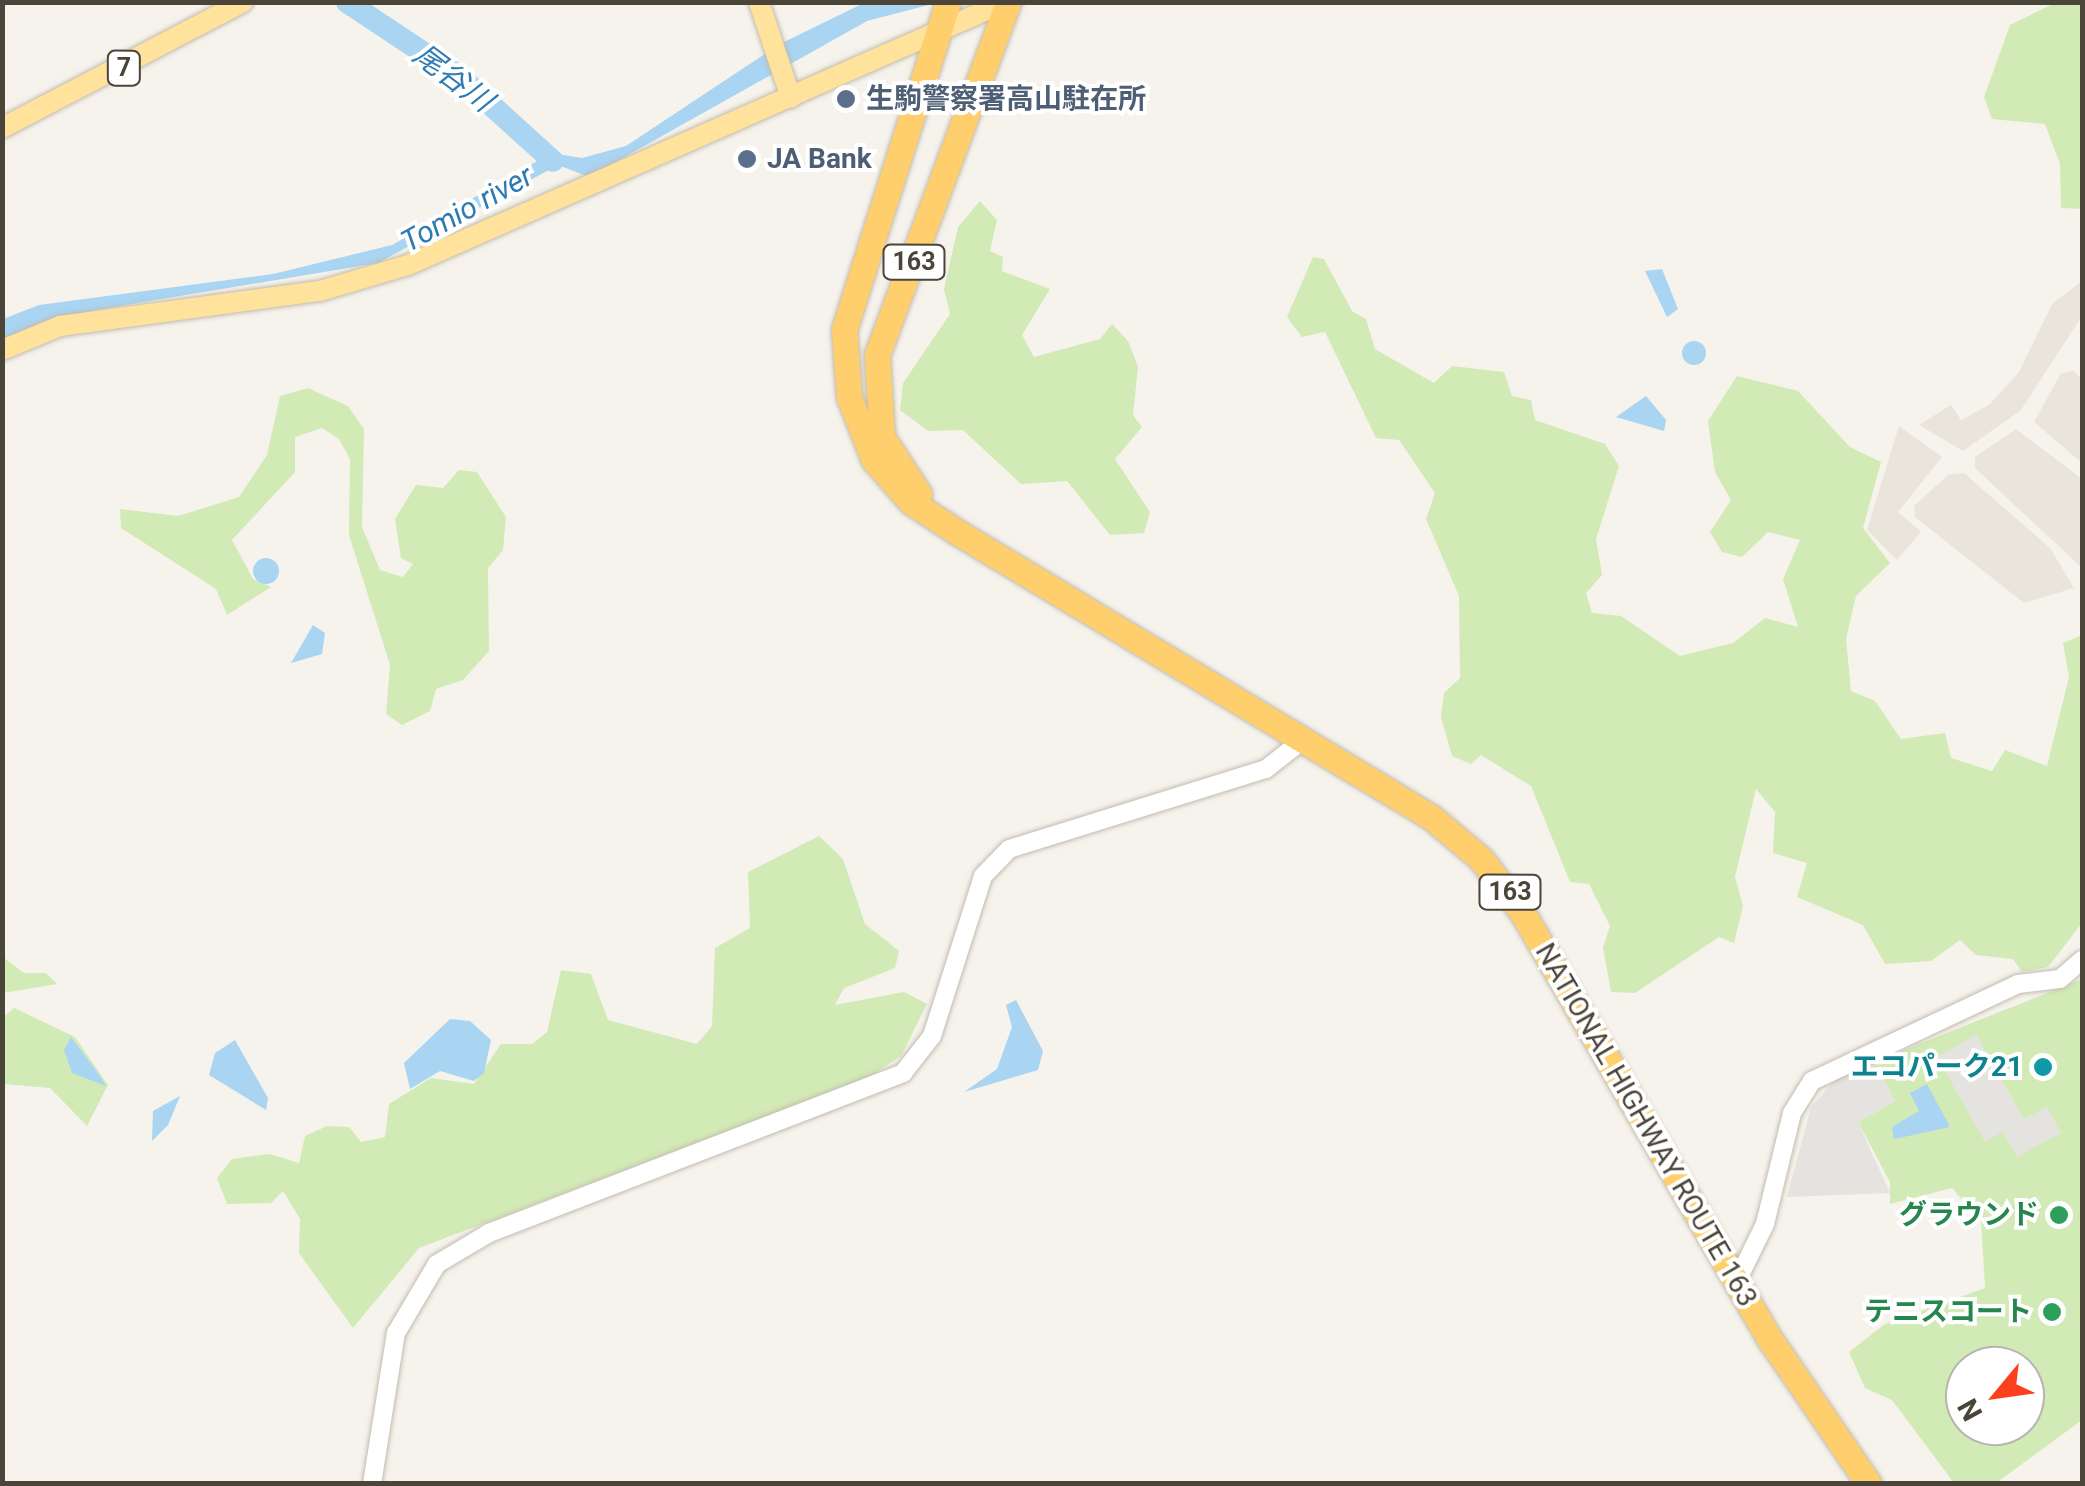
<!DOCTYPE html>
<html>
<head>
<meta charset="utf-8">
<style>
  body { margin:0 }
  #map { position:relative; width:2085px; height:1486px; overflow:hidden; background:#f6f3ec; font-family:Roboto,"Noto Sans JP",sans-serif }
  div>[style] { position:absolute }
  .residential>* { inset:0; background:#eae5da }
  .green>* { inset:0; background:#d2eab5 }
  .parking>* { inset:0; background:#e5e3e0 }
  .water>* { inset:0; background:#a9d4f2 }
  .round { border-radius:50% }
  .river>* { height:22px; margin:-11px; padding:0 11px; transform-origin:11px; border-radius:11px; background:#a9d4f2 }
  .roads { filter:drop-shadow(0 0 2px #c2bbae) drop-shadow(0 0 2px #c2bbae) }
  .minor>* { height:18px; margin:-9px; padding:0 9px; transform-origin:9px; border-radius:9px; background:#fff }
  .major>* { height:20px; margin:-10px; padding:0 10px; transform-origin:10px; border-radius:10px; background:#ffe39c }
  .highway>* { height:25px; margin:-12.5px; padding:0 12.5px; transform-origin:12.5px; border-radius:12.5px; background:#ffcf6e }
  .dots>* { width:28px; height:28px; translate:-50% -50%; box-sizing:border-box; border:5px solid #fff; border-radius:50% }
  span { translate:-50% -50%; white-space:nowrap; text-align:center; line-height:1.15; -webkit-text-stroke:8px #fff; paint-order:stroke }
  .shield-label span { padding:2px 8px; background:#fff; border:2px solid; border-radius:8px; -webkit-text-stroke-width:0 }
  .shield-label { font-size:25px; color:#4b4439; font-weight:700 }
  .service-label { font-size:28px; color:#4e5e75; font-weight:700 }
  .left { translate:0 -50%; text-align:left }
  .culture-label { font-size:28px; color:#0d838f; font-weight:700 }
  .right { translate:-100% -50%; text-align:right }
  .street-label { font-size:28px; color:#4b4439 }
  .leisure-label { font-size:28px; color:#27864d; font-weight:700 }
  .water-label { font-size:30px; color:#2e7ab2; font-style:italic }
  .frame { position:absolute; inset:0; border:5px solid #4b4439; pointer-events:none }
  .north { position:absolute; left:1945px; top:1346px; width:100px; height:100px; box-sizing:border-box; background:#fff; border:2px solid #b7b4b0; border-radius:50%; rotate:241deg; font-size:28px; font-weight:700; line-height:40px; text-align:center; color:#4b4439 }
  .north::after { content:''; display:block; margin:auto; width:35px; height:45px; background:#fc3f1d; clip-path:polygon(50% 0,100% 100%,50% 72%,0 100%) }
</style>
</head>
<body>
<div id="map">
  <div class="residential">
    <div style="clip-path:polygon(2082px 281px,2082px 316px,2021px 410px,1963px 451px,1919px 425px,1951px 405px,1961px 420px,1989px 405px,2019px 372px,2052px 304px)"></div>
    <div style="clip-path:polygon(2073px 371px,2082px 379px,2082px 463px,2034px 422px,2061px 373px)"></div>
    <div style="clip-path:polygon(1899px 426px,1942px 457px,1898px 512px,1921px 532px,1897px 560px,1867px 530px)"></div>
    <div style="clip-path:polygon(2016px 429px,2082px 479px,2082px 568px,1975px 468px,1975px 457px)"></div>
    <div style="clip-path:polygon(1964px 473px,2050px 548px,2074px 588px,2024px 603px,1915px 517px,1914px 506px,1949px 474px)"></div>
  </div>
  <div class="green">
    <div style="clip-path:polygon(2057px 2px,2082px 3px,2082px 209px,2061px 208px,2060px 164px,2045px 124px,1992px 119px,1984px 97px,2010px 25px)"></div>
    <div style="clip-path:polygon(980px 201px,997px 220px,990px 251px,1003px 257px,1002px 271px,1050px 289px,1022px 335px,1034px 357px,1100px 339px,1112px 324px,1128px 341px,1138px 367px,1133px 415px,1142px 427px,1115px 459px,1150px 512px,1144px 533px,1110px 535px,1067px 481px,1021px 484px,963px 430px,928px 431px,900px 410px,903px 383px,950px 314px,944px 289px,958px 227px)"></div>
    <div style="clip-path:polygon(1313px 257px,1324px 259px,1352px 311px,1366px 319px,1375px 349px,1434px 383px,1452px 366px,1504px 372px,1512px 396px,1531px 400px,1535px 420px,1605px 444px,1619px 466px,1596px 539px,1602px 575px,1586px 593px,1592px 613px,1621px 616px,1680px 656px,1733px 643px,1765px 618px,1798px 627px,1783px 579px,1800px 540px,1768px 532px,1742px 557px,1722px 552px,1710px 532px,1731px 500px,1715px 472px,1708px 421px,1737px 376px,1798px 391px,1850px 447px,1881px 462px,1863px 528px,1890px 563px,1856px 596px,1846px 639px,1851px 691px,1875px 701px,1901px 739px,1945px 733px,1951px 758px,1992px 771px,2005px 750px,2047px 766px,2069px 677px,2063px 643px,2082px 635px,2082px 923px,2048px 967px,2022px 972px,2013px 959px,1976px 955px,1960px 940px,1931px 961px,1885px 964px,1863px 925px,1797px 897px,1807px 863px,1773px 853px,1775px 812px,1756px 789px,1735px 877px,1743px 906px,1734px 943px,1719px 937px,1635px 993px,1611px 992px,1603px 948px,1610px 926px,1589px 884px,1570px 882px,1531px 786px,1481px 755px,1471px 764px,1452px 756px,1441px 717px,1444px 693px,1460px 678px,1459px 596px,1426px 519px,1435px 493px,1399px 440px,1376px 438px,1325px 332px,1302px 337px,1287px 317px)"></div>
    <div style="clip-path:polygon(308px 388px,348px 406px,364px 429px,362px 527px,380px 570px,403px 577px,413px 564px,401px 558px,395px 519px,416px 485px,443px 488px,459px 470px,477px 472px,506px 517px,503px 550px,488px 568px,489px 651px,463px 680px,436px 689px,430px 711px,402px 725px,386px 714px,390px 665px,349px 535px,350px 459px,339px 439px,322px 428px,295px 437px,295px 472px,232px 540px,253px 579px,271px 587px,227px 615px,216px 589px,121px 528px,120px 509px,178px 516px,239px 497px,267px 455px,280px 396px)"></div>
    <div style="clip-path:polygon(819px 836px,843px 859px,865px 924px,899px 951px,895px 968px,844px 988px,835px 1005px,904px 992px,927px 1004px,901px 1056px,867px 1078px,419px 1248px,353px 1328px,299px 1253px,300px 1219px,283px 1191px,271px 1203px,227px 1204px,217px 1178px,232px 1159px,270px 1154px,299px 1163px,305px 1136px,327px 1126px,349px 1127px,361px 1142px,385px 1137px,389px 1104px,431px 1078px,474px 1084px,501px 1044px,532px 1044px,547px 1032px,561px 970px,591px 974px,608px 1020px,697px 1044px,712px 1026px,715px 948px,750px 928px,748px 872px)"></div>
    <div style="clip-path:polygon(3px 957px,24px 973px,46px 973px,57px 984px,3px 993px)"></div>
    <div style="clip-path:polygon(evenodd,2082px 979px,2082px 1420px,1996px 1483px,1954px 1483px,1892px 1400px,1865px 1388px,1849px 1352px,1885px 1324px,1985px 1288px,1981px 1221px,1952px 1188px,1890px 1204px,1890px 1182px,1858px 1122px,1895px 1101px,1874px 1062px,2082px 979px,1965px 1366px,2025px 1366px,2025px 1426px,1965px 1426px,1965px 1366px)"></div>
    <div style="clip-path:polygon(14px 1008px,75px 1037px,108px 1085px,87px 1126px,50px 1088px,3px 1084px,2px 1018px)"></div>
  </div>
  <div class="parking">
    <div style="clip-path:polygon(1976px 1035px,2024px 1119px,2047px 1107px,2061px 1133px,2017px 1157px,2003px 1132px,1985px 1142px,1937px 1057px)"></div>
    <div style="clip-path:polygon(1874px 1062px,1895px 1101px,1858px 1122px,1890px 1193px,1787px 1197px,1811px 1107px,1837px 1078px)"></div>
  </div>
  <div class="water">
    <div style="clip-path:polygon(864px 3px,936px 3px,867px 21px,589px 177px,558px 165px,378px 263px,90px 311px,3px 339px,3px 319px,39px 305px,273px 274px,392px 245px,551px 153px,582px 158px,626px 146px,780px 44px)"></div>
    <div style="clip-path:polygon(1662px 269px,1678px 309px,1667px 317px,1645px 271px)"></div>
    <div class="round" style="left:1682px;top:341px;width:24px;height:24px"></div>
    <div style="clip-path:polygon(1646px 396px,1666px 420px,1664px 431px,1616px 417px)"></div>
    <div class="round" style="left:253px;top:558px;width:26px;height:26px"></div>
    <div style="clip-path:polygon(313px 625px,325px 633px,322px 654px,291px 663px)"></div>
    <div style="clip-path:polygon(1016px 1000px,1043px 1051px,1038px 1070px,964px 1092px,997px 1069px,1012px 1027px,1006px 1005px)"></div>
    <div style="clip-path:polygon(450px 1019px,470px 1021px,491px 1040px,484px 1073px,474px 1081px,440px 1071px,410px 1089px,404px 1063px)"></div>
    <div style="clip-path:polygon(71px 1037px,100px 1076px,106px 1086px,72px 1073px,64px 1050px)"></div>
    <div style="clip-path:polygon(235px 1040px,268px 1098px,266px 1110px,209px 1075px,215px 1053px)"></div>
    <div style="clip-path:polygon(1927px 1084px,1950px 1127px,1894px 1139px,1892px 1127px,1919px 1111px,1910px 1093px)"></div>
    <div style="clip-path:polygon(180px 1096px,168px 1125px,152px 1141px,153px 1111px)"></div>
  </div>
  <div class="river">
    <div style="left:347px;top:2px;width:136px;rotate:33.6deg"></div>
    <div style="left:460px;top:77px;width:125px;rotate:42.1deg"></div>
  </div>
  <div class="roads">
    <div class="minor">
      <div style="left:1737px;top:1281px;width:64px;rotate:-63.8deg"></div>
      <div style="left:1765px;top:1224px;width:114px;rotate:-76.3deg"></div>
      <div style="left:1792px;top:1113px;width:38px;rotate:-58deg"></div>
      <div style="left:1812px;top:1081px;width:228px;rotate:-25.2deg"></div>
      <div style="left:2018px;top:984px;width:42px;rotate:-6.8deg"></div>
      <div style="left:2060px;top:979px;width:29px;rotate:-41deg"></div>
      <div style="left:372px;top:1484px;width:153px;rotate:-81deg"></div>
      <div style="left:396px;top:1333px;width:80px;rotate:-59.3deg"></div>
      <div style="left:437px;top:1264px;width:61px;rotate:-30.8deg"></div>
      <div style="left:489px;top:1233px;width:444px;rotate:-21.1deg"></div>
      <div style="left:903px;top:1073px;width:47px;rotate:-51.9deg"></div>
      <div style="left:932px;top:1036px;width:168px;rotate:-72.3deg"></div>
      <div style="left:983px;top:876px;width:37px;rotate:-46deg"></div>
      <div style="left:1009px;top:849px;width:269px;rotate:-17.3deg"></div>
      <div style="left:1266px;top:769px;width:42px;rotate:-38.2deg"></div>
    </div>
    <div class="major">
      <div style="left:759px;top:2px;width:101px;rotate:71.6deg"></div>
      <div style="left:2px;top:128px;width:272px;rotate:-27.6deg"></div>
      <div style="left:2px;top:350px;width:63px;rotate:-22.5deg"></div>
      <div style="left:60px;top:326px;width:262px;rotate:-7.7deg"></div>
      <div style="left:320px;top:291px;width:92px;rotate:-16.5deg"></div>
      <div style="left:408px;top:265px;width:652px;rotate:-23.78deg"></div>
    </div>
    <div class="highway">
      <div style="left:948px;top:2px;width:344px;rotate:107.6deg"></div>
      <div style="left:844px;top:330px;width:67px;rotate:85.7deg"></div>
      <div style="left:849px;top:397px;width:68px;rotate:68.4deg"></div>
      <div style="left:874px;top:460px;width:56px;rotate:48.6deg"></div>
      <div style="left:911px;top:502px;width:55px;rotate:33.1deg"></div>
      <div style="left:957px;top:532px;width:553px;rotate:31.02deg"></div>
      <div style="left:1431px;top:817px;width:65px;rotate:40deg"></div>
      <div style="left:1481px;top:859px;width:67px;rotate:52.3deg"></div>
      <div style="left:1522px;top:912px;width:496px;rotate:59.9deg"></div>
      <div style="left:1771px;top:1341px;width:173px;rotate:55.6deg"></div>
      <div style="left:919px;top:494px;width:68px;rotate:-123deg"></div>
      <div style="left:882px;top:437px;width:82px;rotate:-93.5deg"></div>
      <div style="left:877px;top:355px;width:377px;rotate:-69.6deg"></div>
    </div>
  </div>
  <div class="dots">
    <div style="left:846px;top:99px;background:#5c6f8a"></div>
    <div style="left:747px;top:159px;background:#5c6f8a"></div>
    <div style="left:2043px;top:1067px;background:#0f9aa8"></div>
    <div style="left:2059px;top:1215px;background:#2e9e5b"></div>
    <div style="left:2052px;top:1312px;background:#2e9e5b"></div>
  </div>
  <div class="shield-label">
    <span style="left:124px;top:68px">7</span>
    <span style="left:914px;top:262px">163</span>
    <span style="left:1510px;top:892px">163</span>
  </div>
  <div class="service-label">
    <span class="left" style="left:866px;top:99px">生駒警察署高山駐在所</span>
    <span class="left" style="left:767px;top:159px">JA Bank</span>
  </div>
  <div class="culture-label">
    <span class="right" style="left:2023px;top:1067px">エコパーク21</span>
  </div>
  <div class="street-label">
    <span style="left:1646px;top:1125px;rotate:60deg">NATIONAL HIGHWAY ROUTE 163</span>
  </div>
  <div class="leisure-label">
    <span class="right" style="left:2039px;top:1215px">グラウンド</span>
    <span class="right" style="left:2032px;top:1312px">テニスコート</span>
  </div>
  <div class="water-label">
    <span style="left:453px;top:78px;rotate:37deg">尾谷川</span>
    <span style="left:467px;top:209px;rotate:-29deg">Tomio river</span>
  </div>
  <div class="frame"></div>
  <div class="north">N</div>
</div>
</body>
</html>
